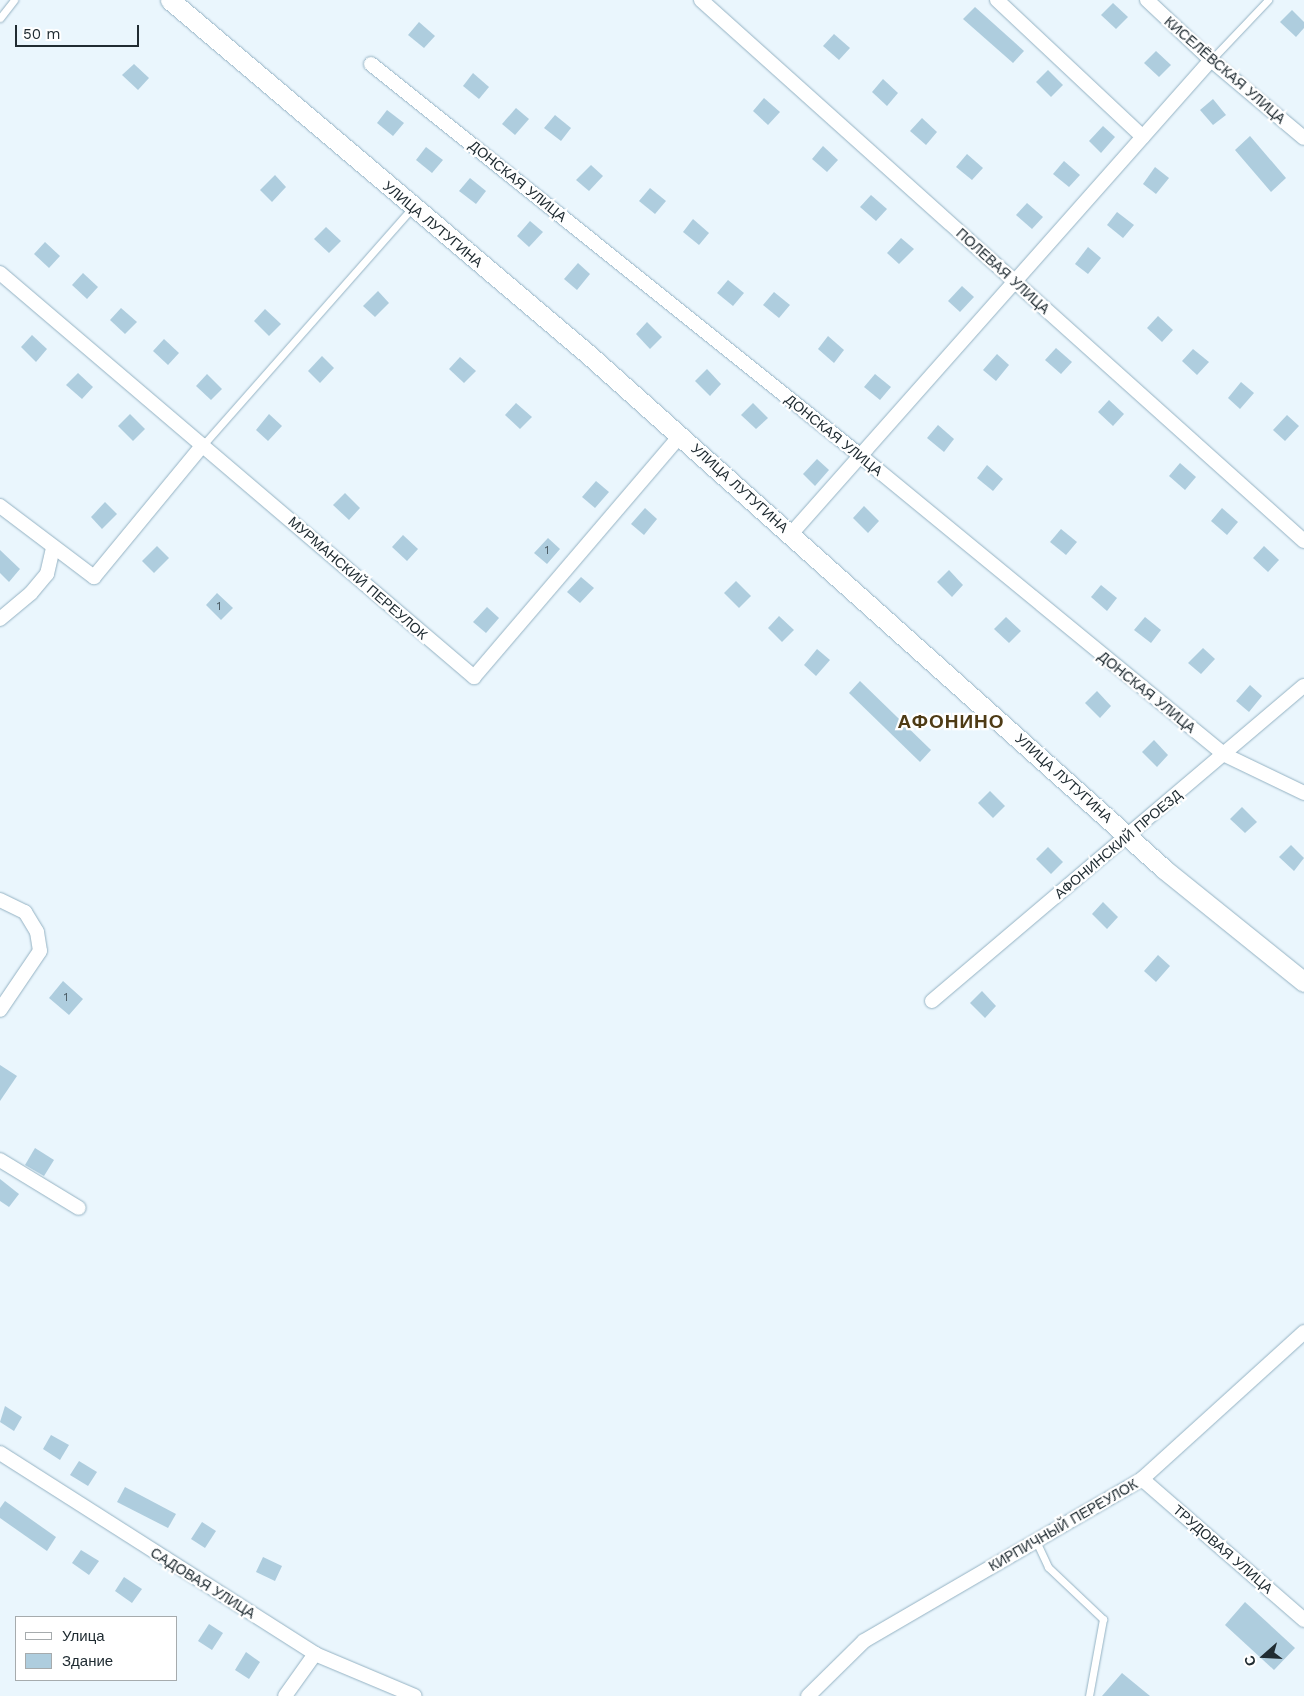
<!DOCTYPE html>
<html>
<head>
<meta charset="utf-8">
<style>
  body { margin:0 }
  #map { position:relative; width:1304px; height:1696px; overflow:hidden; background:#eaf6fd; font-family:"Work Sans",sans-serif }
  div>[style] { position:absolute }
  .building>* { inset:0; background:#aecdde }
  .roads { filter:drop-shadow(0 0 1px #94b2c3) drop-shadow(0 0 1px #94b2c3) }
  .lane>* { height:7px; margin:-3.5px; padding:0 3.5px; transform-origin:3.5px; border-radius:3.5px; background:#fff }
  .street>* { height:14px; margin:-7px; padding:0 7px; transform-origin:7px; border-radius:7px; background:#fff }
  .secondary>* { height:19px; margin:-9.5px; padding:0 9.5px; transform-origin:9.5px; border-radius:9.5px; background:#fff }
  span { translate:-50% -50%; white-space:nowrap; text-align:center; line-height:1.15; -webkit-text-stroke:4.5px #fff; paint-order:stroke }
  .number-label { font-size:11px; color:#44545d }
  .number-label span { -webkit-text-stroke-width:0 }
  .street-label { font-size:14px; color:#202c32 }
  .district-label { font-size:19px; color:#4e3b15; font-weight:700; letter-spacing:1px }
  .legend { position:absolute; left:15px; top:1616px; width:162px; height:65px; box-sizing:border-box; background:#fff; border:1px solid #a6abad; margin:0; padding:6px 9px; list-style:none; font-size:15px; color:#202c32 }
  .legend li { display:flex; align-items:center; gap:10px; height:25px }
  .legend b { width:25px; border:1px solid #a6abad }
  .north { position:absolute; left:1239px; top:1631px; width:50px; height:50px; -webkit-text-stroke:4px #fff; paint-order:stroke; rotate:251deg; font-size:14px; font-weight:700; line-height:20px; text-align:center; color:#202c32 }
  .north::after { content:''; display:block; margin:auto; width:18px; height:22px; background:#202c32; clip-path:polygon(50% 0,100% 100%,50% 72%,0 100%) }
  .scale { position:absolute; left:15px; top:25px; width:124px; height:22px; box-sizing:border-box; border:2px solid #202c32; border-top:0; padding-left:6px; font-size:15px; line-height:18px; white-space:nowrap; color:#202c32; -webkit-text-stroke:4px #fff; paint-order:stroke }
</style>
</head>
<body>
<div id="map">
  <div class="building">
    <div style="clip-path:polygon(1113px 3px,1128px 17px,1116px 29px,1101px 15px)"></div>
    <div style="clip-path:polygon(975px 7px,1024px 51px,1013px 63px,963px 19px)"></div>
    <div style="clip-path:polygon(1292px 10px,1304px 22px,1304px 28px,1296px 37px,1280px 22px)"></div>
    <div style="clip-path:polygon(419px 22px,435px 36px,424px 48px,408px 35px)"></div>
    <div style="clip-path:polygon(834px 34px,850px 48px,839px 60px,823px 46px)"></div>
    <div style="clip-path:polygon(1156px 51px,1171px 65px,1159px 77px,1144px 63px)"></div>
    <div style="clip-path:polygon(134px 64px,149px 78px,138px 90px,122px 75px)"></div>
    <div style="clip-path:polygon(1048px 70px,1063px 85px,1051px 97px,1036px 82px)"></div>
    <div style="clip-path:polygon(473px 73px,489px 87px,479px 99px,463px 86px)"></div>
    <div style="clip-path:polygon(883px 79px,898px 93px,887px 106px,872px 92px)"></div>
    <div style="clip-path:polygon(764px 98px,780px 112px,768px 125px,753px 111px)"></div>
    <div style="clip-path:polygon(1213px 99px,1226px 115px,1213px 125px,1200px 110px)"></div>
    <div style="clip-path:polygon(516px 108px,529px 119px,515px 135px,502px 124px)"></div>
    <div style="clip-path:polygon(387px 110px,404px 123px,393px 136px,377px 123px)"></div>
    <div style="clip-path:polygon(555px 115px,571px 128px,561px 141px,544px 128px)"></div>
    <div style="clip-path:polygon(922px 118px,937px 132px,926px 145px,910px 131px)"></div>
    <div style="clip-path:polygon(1103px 126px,1115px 137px,1101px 153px,1089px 141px)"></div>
    <div style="clip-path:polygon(1250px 136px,1286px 178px,1271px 192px,1235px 150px)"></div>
    <div style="clip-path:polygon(823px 146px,838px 160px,827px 172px,812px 159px)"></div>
    <div style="clip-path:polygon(426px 147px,443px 160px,432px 173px,416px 160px)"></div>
    <div style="clip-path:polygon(967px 154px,983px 168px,972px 180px,956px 167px)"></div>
    <div style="clip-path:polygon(1064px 161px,1080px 175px,1069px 187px,1053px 174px)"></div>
    <div style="clip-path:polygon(591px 165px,603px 176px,589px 191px,576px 180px)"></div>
    <div style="clip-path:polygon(1155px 167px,1169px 178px,1156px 194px,1143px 184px)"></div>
    <div style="clip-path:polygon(275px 175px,286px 187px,272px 202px,260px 190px)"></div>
    <div style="clip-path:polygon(470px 178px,486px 191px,476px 204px,459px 191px)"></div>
    <div style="clip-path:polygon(650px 188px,666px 201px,655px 214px,639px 201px)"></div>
    <div style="clip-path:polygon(871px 195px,887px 209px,876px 221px,860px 207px)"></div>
    <div style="clip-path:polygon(1027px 203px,1043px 217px,1032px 229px,1016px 215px)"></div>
    <div style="clip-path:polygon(1117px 212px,1134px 225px,1123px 238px,1107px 225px)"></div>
    <div style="clip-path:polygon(693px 219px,709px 233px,699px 245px,683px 232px)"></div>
    <div style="clip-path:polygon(530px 221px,543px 232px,529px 247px,517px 236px)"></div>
    <div style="clip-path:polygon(326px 227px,341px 241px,329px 253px,314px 239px)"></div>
    <div style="clip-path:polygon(901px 238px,914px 249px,899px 264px,887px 253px)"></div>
    <div style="clip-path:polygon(45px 242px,60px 256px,49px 268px,34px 254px)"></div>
    <div style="clip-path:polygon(1088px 247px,1101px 258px,1088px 274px,1075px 264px)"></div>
    <div style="clip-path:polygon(578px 263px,590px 274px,577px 290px,564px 279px)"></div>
    <div style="clip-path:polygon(83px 273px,98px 287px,87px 299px,72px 285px)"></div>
    <div style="clip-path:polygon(728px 280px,744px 293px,733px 306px,717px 293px)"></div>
    <div style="clip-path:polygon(962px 286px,974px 297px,960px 312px,948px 301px)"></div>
    <div style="clip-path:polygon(378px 291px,389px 303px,375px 317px,363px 306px)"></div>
    <div style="clip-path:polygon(774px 292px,790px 305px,779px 318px,763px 305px)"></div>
    <div style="clip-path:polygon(121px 308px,137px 322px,125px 334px,110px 320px)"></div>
    <div style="clip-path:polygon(265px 309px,281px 324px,269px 336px,254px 321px)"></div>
    <div style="clip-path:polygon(1158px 316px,1173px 330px,1162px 342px,1147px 328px)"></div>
    <div style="clip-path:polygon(647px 322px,662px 337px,650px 349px,636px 334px)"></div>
    <div style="clip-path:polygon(32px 335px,47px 349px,36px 362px,21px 347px)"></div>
    <div style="clip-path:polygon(828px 336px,844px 350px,834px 363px,818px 349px)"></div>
    <div style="clip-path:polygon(164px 339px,179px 353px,168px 365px,153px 351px)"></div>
    <div style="clip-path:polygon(1056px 348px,1072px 362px,1061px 374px,1045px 360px)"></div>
    <div style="clip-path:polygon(1193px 349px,1209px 362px,1197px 375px,1182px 361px)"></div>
    <div style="clip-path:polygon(997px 354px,1009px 365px,996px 381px,983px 370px)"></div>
    <div style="clip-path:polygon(322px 356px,334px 368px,320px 383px,308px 371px)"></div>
    <div style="clip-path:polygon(460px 357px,476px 371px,464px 383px,449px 369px)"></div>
    <div style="clip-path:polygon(707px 369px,721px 384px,710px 396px,695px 381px)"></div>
    <div style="clip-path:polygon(78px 373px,93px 387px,82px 399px,66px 385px)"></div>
    <div style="clip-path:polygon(207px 374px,222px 389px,211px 400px,196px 386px)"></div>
    <div style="clip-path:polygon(875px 374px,891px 387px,880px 400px,864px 387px)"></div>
    <div style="clip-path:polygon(1241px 382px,1254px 393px,1240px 409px,1228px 398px)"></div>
    <div style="clip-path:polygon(1109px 400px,1124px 414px,1113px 426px,1098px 412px)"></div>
    <div style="clip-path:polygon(516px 403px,532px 417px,520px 429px,505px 415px)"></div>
    <div style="clip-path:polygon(753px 403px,768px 418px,756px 429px,741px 415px)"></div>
    <div style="clip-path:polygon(130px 414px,145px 429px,133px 441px,118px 426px)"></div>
    <div style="clip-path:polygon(269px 414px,282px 426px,268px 441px,256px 430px)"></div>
    <div style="clip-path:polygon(1287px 415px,1299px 426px,1285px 441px,1273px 430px)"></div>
    <div style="clip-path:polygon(938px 425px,954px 439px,944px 452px,927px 438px)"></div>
    <div style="clip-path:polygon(817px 459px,829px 470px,815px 486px,803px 474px)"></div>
    <div style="clip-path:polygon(1180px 463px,1196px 477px,1185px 490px,1169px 476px)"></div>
    <div style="clip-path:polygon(987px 465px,1003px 479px,993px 491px,977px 478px)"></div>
    <div style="clip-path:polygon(596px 481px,609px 492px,595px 508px,582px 497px)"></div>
    <div style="clip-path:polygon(345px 493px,360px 508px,349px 520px,333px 505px)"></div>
    <div style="clip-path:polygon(105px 502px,117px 514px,102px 529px,91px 517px)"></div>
    <div style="clip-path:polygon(864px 506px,879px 521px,868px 533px,853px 518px)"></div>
    <div style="clip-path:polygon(645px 508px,657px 519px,644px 535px,631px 524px)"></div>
    <div style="clip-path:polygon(1222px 508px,1238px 522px,1227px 535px,1211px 521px)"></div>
    <div style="clip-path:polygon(1061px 529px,1077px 542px,1066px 555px,1050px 542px)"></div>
    <div style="clip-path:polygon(403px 535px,418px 549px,407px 561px,392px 547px)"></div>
    <div style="clip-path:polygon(548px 538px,560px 549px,547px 564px,534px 553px)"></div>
    <div style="clip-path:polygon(157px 546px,169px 558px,154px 573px,142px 561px)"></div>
    <div style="clip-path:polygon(1264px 546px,1279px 560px,1268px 572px,1253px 558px)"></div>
    <div style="clip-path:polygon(0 550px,20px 569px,9px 582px,0 573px)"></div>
    <div style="clip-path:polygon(949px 570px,963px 585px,952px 597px,937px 582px)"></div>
    <div style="clip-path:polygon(581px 577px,594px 588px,580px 603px,567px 592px)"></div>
    <div style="clip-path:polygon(736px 581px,751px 596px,739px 608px,724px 593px)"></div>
    <div style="clip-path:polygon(1101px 585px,1117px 598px,1107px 611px,1091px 597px)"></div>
    <div style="clip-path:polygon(217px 593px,233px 608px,221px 620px,206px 605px)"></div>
    <div style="clip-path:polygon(487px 607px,499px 618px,486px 633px,473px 622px)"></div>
    <div style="clip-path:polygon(779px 616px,794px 630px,782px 642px,768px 628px)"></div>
    <div style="clip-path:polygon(1006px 617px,1021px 631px,1009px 643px,994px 629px)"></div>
    <div style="clip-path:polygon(1145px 617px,1161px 630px,1151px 643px,1134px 630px)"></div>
    <div style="clip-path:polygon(1203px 648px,1215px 659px,1201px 674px,1188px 663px)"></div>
    <div style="clip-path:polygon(817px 649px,830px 660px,816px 676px,804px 665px)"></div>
    <div style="clip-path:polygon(860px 681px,931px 750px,920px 762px,849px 693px)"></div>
    <div style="clip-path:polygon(1250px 685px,1262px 696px,1249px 712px,1236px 701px)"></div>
    <div style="clip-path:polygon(1097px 691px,1111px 706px,1100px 718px,1085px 703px)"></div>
    <div style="clip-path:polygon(1154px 740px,1168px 755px,1157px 767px,1142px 752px)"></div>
    <div style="clip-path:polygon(990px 791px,1005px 806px,993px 818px,978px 803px)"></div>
    <div style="clip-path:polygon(1242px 807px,1257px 822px,1245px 833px,1230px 819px)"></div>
    <div style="clip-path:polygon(1291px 845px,1304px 858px,1294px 871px,1279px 857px)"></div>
    <div style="clip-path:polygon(1048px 847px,1063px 862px,1051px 874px,1036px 859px)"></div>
    <div style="clip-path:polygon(1103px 902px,1118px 917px,1107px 929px,1092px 914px)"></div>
    <div style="clip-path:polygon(1158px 955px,1170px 966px,1156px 982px,1144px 971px)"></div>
    <div style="clip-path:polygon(63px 981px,83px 999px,69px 1015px,49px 998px)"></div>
    <div style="clip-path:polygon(982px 991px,996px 1006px,985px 1018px,970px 1003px)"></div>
    <div style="clip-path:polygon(0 1065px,17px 1076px,0 1101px)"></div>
    <div style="clip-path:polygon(35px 1148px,54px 1160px,44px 1176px,25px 1165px)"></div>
    <div style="clip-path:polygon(0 1179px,19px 1194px,9px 1207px,0 1201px)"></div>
    <div style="clip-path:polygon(5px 1406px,22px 1417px,14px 1431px,0 1422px)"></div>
    <div style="clip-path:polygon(51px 1435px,69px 1445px,60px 1460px,43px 1449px)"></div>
    <div style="clip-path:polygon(79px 1461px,97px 1472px,88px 1486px,70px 1475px)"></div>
    <div style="clip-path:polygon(125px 1487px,176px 1514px,168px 1528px,117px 1502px)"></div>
    <div style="clip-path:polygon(5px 1501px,56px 1537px,47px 1551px,0 1518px,0 1508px)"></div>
    <div style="clip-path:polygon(202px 1522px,216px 1531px,205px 1548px,191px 1539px)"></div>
    <div style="clip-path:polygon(81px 1550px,99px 1561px,89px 1575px,72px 1563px)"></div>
    <div style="clip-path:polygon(263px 1557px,282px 1566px,275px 1581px,256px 1572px)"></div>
    <div style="clip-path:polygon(124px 1577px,142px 1589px,132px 1603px,115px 1591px)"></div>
    <div style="clip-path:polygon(1245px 1602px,1295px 1648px,1274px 1670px,1225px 1625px)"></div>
    <div style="clip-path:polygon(209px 1624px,223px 1633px,212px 1650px,198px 1641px)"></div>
    <div style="clip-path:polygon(246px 1652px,260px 1662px,249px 1679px,235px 1670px)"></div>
    <div style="clip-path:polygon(1122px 1673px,1150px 1696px,1102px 1696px)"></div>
  </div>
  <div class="roads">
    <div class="lane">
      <div style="left:0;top:18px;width:23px;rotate:-52deg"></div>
      <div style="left:1211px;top:60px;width:83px;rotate:-46.5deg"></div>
      <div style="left:203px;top:445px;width:317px;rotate:-48.6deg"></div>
      <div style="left:1036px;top:1541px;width:29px;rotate:65deg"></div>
      <div style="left:1048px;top:1567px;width:76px;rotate:43.4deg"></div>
      <div style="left:1103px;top:1619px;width:78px;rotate:100.3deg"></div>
    </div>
    <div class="street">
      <div style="left:701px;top:0;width:810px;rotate:41.9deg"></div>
      <div style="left:997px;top:0;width:200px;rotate:43.2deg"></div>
      <div style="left:1147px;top:0;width:88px;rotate:43.2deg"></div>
      <div style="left:1211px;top:60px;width:121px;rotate:40deg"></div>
      <div style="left:371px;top:64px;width:629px;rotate:38.67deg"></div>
      <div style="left:862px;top:457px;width:467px;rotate:39.4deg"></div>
      <div style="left:1223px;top:754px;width:90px;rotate:25.7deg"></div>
      <div style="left:0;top:273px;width:623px;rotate:40.44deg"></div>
      <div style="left:474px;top:677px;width:317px;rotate:-49.5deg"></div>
      <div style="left:0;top:506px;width:118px;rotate:37.1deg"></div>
      <div style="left:94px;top:577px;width:171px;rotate:-50.5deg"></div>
      <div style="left:791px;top:534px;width:633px;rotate:-48.46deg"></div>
      <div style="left:0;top:619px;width:40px;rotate:-40deg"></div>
      <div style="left:31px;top:593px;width:25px;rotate:-50deg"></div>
      <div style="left:47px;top:574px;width:28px;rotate:-77deg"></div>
      <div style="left:0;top:900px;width:28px;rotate:26deg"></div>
      <div style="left:25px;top:912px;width:23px;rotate:59deg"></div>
      <div style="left:37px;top:932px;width:19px;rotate:81deg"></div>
      <div style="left:40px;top:951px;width:71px;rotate:124.1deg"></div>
      <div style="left:932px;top:1001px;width:487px;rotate:-40.3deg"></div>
      <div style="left:0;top:1160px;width:92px;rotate:31.3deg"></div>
      <div style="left:0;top:1453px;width:374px;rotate:32.5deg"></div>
      <div style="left:315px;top:1654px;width:108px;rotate:22.8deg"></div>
      <div style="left:1142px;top:1479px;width:215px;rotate:41deg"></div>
      <div style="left:285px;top:1696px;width:52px;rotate:-54.5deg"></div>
      <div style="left:808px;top:1696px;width:78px;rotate:-44.5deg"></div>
      <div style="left:864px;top:1641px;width:322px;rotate:-30.2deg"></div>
      <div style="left:1142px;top:1479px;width:219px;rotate:-42.2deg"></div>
    </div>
    <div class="secondary">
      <div style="left:170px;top:0;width:549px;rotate:40.27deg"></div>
      <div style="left:589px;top:355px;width:771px;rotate:41.79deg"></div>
      <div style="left:1164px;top:869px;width:180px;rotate:38.9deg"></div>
    </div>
  </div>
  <div class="number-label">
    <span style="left:547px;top:551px">1</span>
    <span style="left:219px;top:607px">1</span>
    <span style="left:66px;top:998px">1</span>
  </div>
  <div class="street-label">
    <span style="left:1225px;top:70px;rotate:41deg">КИСЕЛЁВСКАЯ УЛИЦА</span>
    <span style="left:518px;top:181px;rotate:39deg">ДОНСКАЯ УЛИЦА</span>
    <span style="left:433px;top:224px;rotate:40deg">УЛИЦА ЛУТУГИНА</span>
    <span style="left:1003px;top:271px;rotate:42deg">ПОЛЕВАЯ УЛИЦА</span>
    <span style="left:834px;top:435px;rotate:39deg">ДОНСКАЯ УЛИЦА</span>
    <span style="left:740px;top:488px;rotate:42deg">УЛИЦА ЛУТУГИНА</span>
    <span style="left:358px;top:578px;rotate:41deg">МУРМАНСКИЙ ПЕРЕУЛОК</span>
    <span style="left:1147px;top:692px;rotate:39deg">ДОНСКАЯ УЛИЦА</span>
    <span style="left:1064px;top:778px;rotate:42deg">УЛИЦА ЛУТУГИНА</span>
    <span style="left:1118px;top:844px;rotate:-40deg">АФОНИНСКИЙ ПРОЕЗД</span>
    <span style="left:1063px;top:1525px;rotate:-30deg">КИРПИЧНЫЙ ПЕРЕУЛОК</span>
    <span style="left:1223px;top:1549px;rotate:41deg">ТРУДОВАЯ УЛИЦА</span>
    <span style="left:203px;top:1583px;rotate:32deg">САДОВАЯ УЛИЦА</span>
  </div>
  <div class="district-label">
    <span style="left:951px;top:722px">АФОНИНО</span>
  </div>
  <ul class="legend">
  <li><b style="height:6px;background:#fff"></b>Улица</li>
  <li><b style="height:14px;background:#aecdde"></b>Здание</li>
  </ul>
  <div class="north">С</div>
  <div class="scale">50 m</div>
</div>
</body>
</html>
